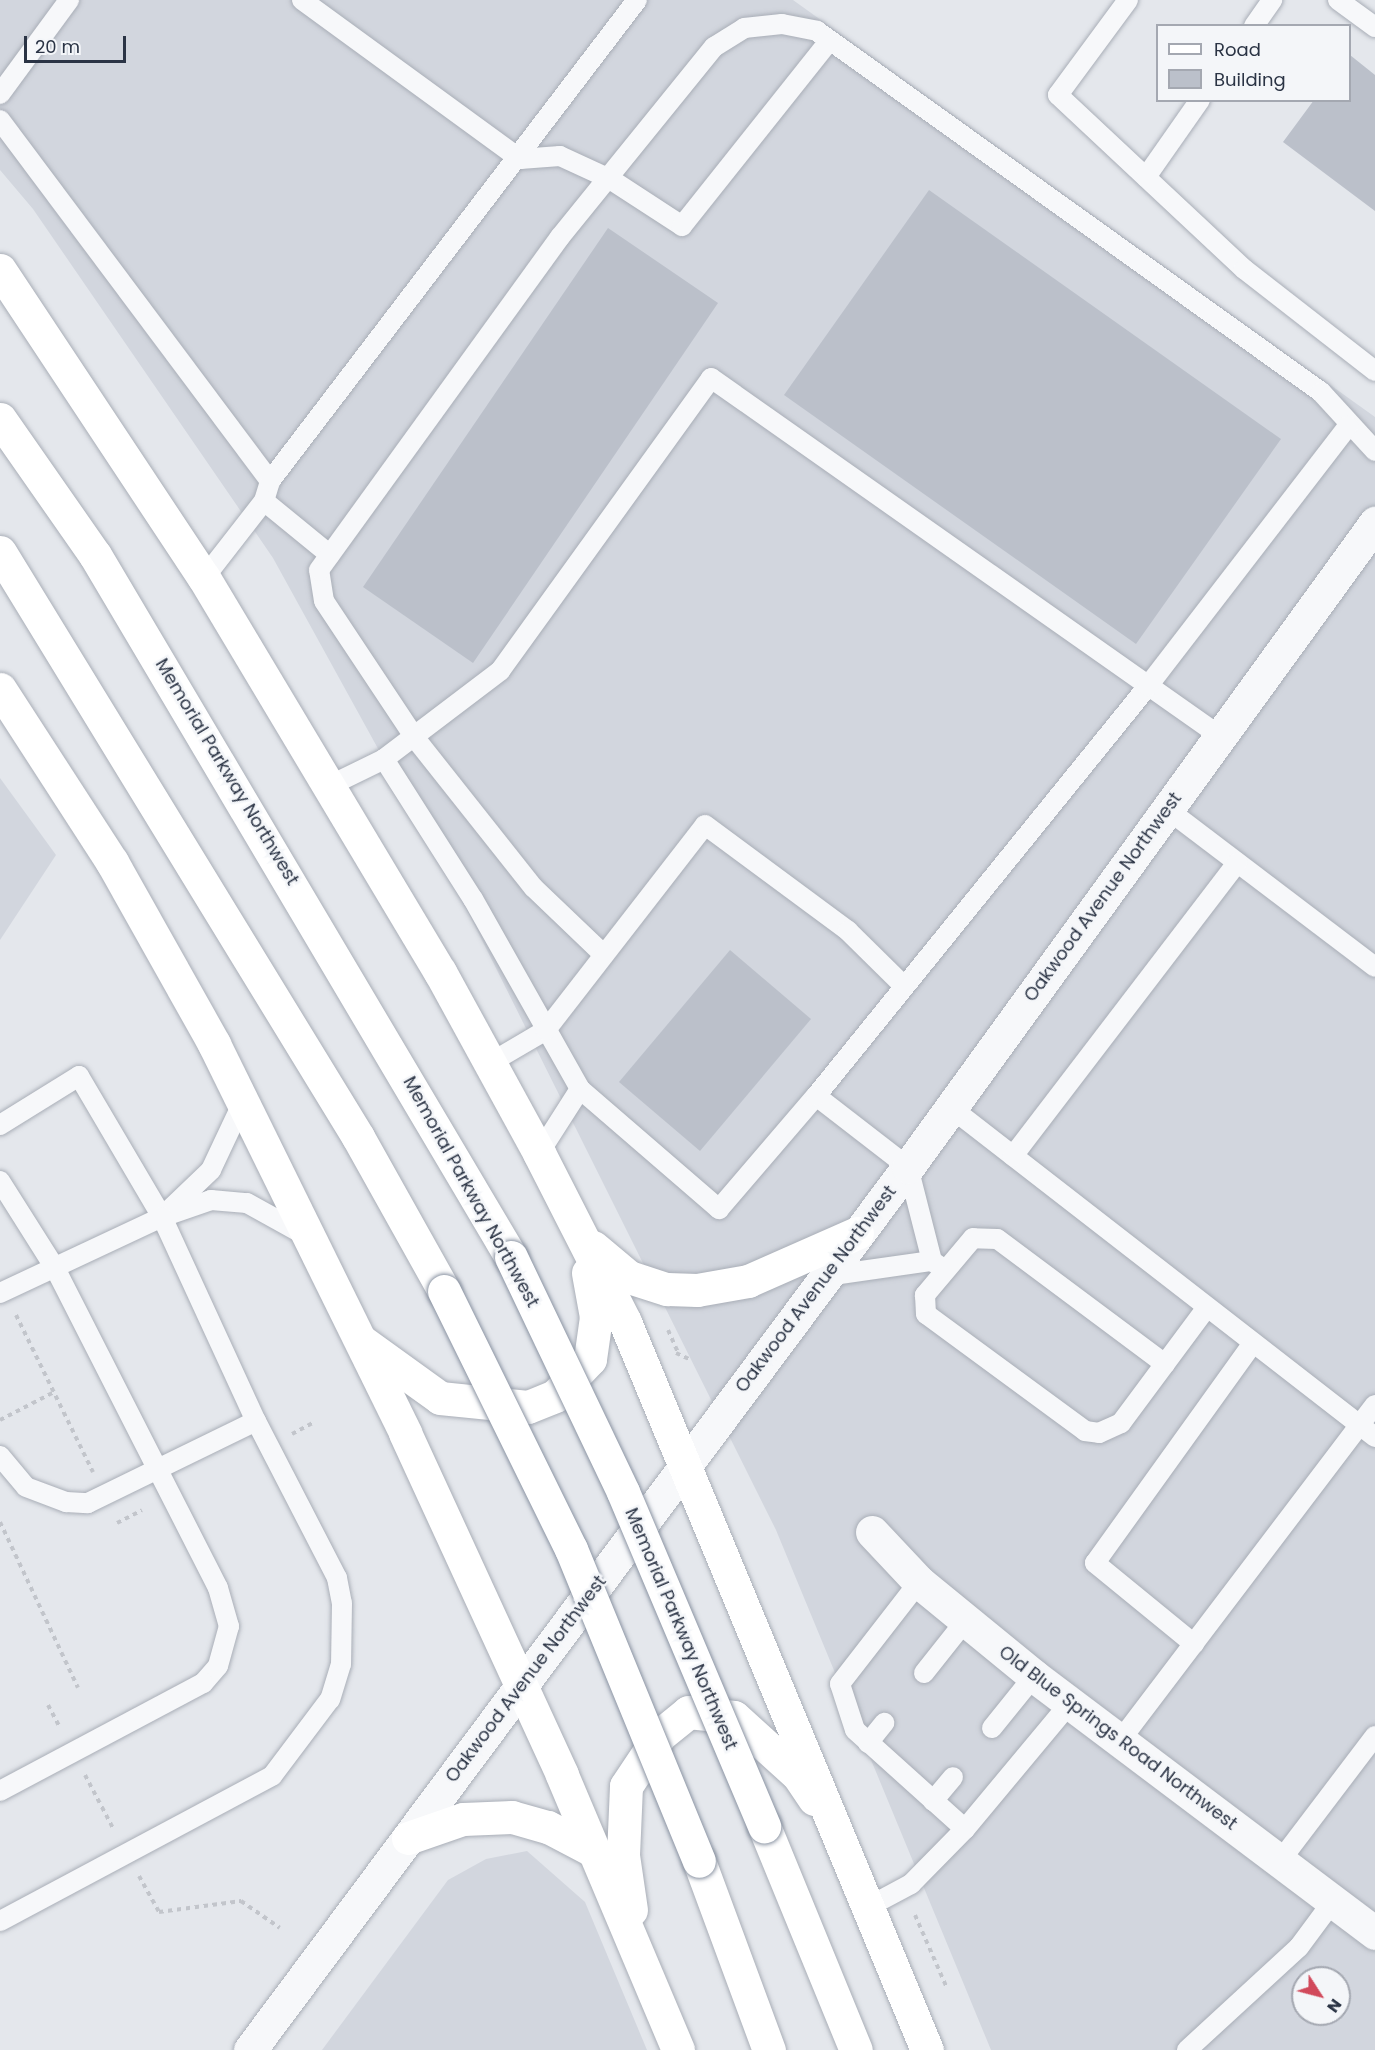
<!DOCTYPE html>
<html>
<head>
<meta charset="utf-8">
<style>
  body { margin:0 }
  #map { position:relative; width:1375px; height:2050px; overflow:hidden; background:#e4e7ec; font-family:Poppins,sans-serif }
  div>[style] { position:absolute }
  .built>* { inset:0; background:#d2d6de }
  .building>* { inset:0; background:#bbc0ca }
  .path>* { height:4px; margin-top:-2px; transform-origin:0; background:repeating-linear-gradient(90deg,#c2c5cb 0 4.5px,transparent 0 9px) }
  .roads { filter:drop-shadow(0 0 2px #a9aeb7) drop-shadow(0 0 2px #a9aeb7) }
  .service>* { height:20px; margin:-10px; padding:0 10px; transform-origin:10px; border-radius:10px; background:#f7f8fa }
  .minor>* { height:33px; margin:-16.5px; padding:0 16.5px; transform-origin:16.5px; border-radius:16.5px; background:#f7f8fa }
  .tertiary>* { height:33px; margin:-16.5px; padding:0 16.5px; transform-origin:16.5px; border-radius:16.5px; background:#f7f8fa }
  .secondary>* { height:33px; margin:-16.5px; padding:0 16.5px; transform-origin:16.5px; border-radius:16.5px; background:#fff }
  .motorway>* { height:33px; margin:-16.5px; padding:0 16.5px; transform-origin:16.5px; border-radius:16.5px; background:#fff }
  .bridges { filter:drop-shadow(0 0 2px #8b94a3) drop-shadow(0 0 2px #8b94a3) }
  .motorway-bridge>* { height:33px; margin:-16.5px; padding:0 16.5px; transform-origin:16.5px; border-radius:16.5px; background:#fff }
  span { translate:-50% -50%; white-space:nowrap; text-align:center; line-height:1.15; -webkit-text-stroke:5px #f4f6f9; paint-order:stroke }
  .street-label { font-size:18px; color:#2b3445 }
  .legend { position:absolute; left:1156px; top:24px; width:195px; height:78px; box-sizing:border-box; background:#f4f6f9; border:2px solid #a4a8b1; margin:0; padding:8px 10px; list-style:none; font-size:18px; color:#2b3445 }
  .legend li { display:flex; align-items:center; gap:12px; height:30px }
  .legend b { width:30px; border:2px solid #a4a8b1 }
  .north { position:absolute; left:1291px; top:1966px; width:60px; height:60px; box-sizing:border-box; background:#f4f6f9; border:2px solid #a4a8b1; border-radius:50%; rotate:126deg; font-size:16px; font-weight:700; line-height:24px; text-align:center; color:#2b3445 }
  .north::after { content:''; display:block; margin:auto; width:21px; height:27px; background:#d1495b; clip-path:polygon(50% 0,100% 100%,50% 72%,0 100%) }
  .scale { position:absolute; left:24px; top:36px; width:102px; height:27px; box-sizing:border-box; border:3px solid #2b3445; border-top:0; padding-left:8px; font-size:18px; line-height:21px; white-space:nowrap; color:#2b3445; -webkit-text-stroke:4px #f4f6f9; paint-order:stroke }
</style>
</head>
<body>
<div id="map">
  <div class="built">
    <div style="clip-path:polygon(evenodd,0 0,793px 0,1375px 417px,1375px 2050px,991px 2050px,776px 1530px,468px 912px,273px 558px,33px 209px,0 170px,0 0,1303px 1978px,1339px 1978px,1339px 2014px,1303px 2014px,1303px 1978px)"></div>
    <div style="clip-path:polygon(0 778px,56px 855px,0 940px)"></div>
    <div style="clip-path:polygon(527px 1851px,585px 1902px,647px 2050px,322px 2050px,448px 1880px,486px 1859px)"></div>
  </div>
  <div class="building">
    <div style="clip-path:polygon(1350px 55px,1375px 75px,1375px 211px,1283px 142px,1314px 100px,1350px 100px)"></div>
    <div style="clip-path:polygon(929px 190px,1281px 439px,1136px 644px,784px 395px)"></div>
    <div style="clip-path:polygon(608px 228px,718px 303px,473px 663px,363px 587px)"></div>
    <div style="clip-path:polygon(730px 950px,811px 1019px,700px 1151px,619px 1082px)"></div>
  </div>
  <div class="path">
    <div style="left:16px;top:1315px;width:175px;rotate:63.9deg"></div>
    <div style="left:668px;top:1330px;width:24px;rotate:66deg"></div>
    <div style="left:676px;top:1353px;width:17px;rotate:25deg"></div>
    <div style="left:0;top:1420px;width:61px;rotate:-27.4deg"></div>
    <div style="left:292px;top:1434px;width:26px;rotate:-28deg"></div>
    <div style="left:0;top:1522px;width:183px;rotate:64.8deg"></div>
    <div style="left:117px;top:1523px;width:28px;rotate:-27deg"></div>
    <div style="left:48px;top:1705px;width:26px;rotate:62deg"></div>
    <div style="left:85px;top:1775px;width:62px;rotate:62.2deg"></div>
    <div style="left:139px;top:1876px;width:41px;rotate:60.9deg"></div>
    <div style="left:159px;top:1912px;width:83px;rotate:-7.6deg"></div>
    <div style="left:241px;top:1901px;width:47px;rotate:34.7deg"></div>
    <div style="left:915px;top:1915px;width:77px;rotate:66.4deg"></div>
  </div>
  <div class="roads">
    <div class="service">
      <div style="left:302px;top:0;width:270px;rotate:36.1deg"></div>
      <div style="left:520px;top:159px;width:40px;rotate:-4.3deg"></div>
      <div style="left:560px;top:156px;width:55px;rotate:24.7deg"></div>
      <div style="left:610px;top:179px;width:86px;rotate:33.1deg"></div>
      <div style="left:682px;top:226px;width:236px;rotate:-51.5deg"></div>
      <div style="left:1128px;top:0;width:118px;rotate:126.4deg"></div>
      <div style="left:1058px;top:95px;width:255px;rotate:43.1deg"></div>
      <div style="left:1244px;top:269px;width:166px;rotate:37.9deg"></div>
      <div style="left:1338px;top:0;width:46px;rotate:36.1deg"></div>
      <div style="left:1254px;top:26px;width:32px;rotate:-55deg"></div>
      <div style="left:0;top:94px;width:117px;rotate:-53.7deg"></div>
      <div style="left:0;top:120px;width:451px;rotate:53.2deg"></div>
      <div style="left:1146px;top:177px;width:94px;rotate:-55deg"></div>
      <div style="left:264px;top:501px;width:85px;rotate:39.3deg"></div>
      <div style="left:204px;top:578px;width:98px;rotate:-52.1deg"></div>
      <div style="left:264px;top:501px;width:21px;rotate:-73deg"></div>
      <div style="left:270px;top:481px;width:605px;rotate:-52.66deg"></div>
      <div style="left:384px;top:759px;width:166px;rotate:57.6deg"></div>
      <div style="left:473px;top:899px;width:218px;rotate:60.6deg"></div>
      <div style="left:580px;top:1089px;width:76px;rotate:122.6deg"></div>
      <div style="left:329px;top:786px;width:61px;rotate:-26.1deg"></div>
      <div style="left:384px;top:759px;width:146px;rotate:-37.2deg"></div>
      <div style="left:500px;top:671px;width:361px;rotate:-54.2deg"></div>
      <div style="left:711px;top:378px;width:622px;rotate:35.12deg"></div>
      <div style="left:1167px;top:809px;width:261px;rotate:37.2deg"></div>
      <div style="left:602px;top:953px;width:95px;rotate:-136.3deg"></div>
      <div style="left:533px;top:887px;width:190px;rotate:-128.4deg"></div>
      <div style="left:415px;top:738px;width:164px;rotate:-123.6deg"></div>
      <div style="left:324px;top:601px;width:31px;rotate:-99deg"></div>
      <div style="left:319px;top:570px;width:411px;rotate:-54.1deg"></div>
      <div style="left:560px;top:237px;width:245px;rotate:-51deg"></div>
      <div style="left:714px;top:47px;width:36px;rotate:-32deg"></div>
      <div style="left:744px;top:28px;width:38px;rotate:-6deg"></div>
      <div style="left:782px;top:24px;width:36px;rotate:11deg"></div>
      <div style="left:817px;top:31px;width:620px;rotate:35.61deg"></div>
      <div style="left:1321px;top:392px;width:80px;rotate:47.5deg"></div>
      <div style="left:490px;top:1063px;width:65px;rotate:-30.5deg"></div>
      <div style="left:546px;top:1030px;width:259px;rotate:-52.2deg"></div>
      <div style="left:705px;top:825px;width:178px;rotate:36.5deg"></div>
      <div style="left:848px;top:931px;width:76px;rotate:44.5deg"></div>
      <div style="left:580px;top:1089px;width:184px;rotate:40.8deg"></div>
      <div style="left:719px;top:1209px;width:149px;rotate:-49.4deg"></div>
      <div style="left:242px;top:1104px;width:73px;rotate:115.2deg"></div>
      <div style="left:211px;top:1170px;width:68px;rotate:136.2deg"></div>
      <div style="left:162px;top:1217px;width:52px;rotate:-19.1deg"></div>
      <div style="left:211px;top:1200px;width:36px;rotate:5deg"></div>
      <div style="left:247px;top:1203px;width:64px;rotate:29deg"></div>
      <div style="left:950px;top:1107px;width:538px;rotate:37.83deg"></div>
      <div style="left:0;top:1125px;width:93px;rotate:-31.8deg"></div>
      <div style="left:79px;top:1076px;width:164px;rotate:59.5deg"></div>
      <div style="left:162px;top:1217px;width:225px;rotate:65.3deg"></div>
      <div style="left:1013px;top:1156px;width:369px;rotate:-52.6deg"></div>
      <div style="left:0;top:1181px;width:103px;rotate:57.7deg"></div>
      <div style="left:55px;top:1268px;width:359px;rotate:63deg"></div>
      <div style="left:218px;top:1588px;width:40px;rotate:74deg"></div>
      <div style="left:229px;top:1626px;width:41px;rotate:105.4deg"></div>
      <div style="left:218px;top:1666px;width:23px;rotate:131deg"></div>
      <div style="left:203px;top:1683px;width:230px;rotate:152deg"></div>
      <div style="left:945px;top:1270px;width:16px;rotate:-145deg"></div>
      <div style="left:932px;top:1261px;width:97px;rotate:-104.3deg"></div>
      <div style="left:908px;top:1167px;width:116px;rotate:-142.3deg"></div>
      <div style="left:816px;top:1096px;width:528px;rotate:-51deg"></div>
      <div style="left:1148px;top:686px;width:328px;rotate:-52.4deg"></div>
      <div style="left:826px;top:1276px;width:107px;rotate:-8.1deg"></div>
      <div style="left:0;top:1293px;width:179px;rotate:-25.1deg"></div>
      <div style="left:1165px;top:1364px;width:209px;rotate:-143.3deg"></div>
      <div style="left:997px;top:1239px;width:24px;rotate:-178deg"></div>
      <div style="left:973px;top:1238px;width:75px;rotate:130.1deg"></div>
      <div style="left:925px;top:1295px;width:19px;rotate:87deg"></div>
      <div style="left:926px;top:1314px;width:197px;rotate:36.3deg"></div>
      <div style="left:1085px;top:1431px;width:14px;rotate:8deg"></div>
      <div style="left:1099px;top:1433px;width:24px;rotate:-24deg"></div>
      <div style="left:1121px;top:1423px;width:144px;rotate:-53.4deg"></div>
      <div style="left:0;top:1456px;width:40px;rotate:50deg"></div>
      <div style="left:26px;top:1487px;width:43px;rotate:20.6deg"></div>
      <div style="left:66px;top:1502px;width:22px;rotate:3deg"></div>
      <div style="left:88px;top:1503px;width:187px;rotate:-26deg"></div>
      <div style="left:256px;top:1421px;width:177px;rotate:62.7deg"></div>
      <div style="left:337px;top:1578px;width:25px;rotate:79deg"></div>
      <div style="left:342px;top:1603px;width:61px;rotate:90.9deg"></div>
      <div style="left:341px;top:1664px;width:37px;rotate:107deg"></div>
      <div style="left:330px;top:1699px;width:96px;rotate:127deg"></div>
      <div style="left:272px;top:1776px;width:308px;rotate:151.9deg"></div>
      <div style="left:919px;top:1582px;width:129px;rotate:127.8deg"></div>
      <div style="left:840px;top:1684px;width:48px;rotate:71.9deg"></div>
      <div style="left:855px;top:1730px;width:148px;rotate:42deg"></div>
      <div style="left:1194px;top:1644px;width:128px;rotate:-140.7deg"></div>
      <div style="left:1095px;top:1563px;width:271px;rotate:-54.3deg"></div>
      <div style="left:924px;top:1673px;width:68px;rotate:-51.6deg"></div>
      <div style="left:992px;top:1728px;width:67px;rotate:-51.1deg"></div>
      <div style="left:1119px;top:1742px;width:423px;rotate:-52.8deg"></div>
      <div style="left:868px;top:1743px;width:26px;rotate:-51deg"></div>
      <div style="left:933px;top:1801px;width:31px;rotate:-50deg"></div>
      <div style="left:1280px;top:1861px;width:157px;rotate:-52.8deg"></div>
      <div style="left:868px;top:1907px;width:49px;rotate:-28.1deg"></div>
      <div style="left:911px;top:1884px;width:77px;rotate:-45.5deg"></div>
      <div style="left:965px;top:1829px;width:163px;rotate:-50.2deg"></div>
      <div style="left:1187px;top:2050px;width:152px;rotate:-42.6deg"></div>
      <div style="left:1299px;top:1947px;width:57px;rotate:-53.5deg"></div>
    </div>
    <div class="minor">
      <div style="left:872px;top:1532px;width:69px;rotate:46.8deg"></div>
      <div style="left:919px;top:1582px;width:149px;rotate:39.3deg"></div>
      <div style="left:1034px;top:1676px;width:427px;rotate:37deg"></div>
    </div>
    <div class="tertiary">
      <div style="left:250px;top:2050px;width:1101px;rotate:-53.31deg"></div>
      <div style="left:908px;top:1167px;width:796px;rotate:-54.05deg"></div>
    </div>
    <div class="secondary">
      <div style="left:0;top:270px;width:369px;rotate:56.5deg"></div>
      <div style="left:204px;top:578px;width:459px;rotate:59.1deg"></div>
      <div style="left:440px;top:972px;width:206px;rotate:61.3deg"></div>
      <div style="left:539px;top:1153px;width:190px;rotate:63deg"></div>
      <div style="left:625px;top:1322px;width:788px;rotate:67.47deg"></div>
      <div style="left:0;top:689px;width:206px;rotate:57.1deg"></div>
      <div style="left:112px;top:862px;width:209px;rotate:60.7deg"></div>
      <div style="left:214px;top:1044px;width:433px;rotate:63.8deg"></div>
      <div style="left:405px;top:1433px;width:376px;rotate:65.3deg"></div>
      <div style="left:562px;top:1775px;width:298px;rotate:67.1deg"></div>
      <div style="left:593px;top:1247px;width:47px;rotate:39.8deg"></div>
      <div style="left:629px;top:1277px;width:40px;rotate:18deg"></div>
      <div style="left:667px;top:1289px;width:30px;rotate:2deg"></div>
      <div style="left:697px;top:1290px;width:52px;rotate:-10deg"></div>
      <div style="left:748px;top:1281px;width:119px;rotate:-23.8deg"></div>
      <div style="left:361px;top:1341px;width:97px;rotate:35.8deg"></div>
      <div style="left:440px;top:1398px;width:88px;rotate:5.8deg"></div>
      <div style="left:528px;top:1407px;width:29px;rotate:-22deg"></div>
      <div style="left:555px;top:1396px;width:51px;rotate:-46.6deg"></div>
      <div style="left:590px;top:1359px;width:42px;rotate:-81.9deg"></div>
      <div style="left:596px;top:1317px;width:45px;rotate:-100.3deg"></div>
      <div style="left:408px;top:1838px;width:58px;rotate:-19.1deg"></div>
      <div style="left:463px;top:1819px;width:49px;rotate:-2.3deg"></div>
      <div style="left:512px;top:1817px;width:37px;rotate:16deg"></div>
      <div style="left:548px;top:1827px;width:50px;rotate:27.6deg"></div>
      <div style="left:631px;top:1910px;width:56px;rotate:-98.3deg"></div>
      <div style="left:623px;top:1855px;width:69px;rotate:-87.5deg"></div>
      <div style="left:626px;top:1786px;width:61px;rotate:-56.3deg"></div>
      <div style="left:660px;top:1735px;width:36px;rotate:-39deg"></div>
      <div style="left:688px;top:1712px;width:46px;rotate:6.2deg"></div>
      <div style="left:734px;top:1717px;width:86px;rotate:42.2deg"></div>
      <div style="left:798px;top:1775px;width:29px;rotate:56deg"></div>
    </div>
    <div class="motorway">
      <div style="left:0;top:419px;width:166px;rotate:55.1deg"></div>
      <div style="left:95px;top:555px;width:816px;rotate:59.35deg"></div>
      <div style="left:0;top:552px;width:686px;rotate:58.53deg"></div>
      <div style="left:358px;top:1137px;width:176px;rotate:60.8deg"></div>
      <div style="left:764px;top:1826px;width:242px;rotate:67.7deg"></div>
      <div style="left:699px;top:1861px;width:202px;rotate:69.7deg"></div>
    </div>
  </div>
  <div class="bridges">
    <div class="motorway-bridge">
      <div style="left:511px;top:1257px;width:260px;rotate:64.5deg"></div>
      <div style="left:623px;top:1492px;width:363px;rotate:67.1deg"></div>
      <div style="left:444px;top:1291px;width:288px;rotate:63.8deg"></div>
      <div style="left:571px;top:1549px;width:337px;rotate:67.7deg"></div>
    </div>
  </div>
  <div class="street-label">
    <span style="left:227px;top:772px;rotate:59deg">Memorial Parkway Northwest</span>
    <span style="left:1103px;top:897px;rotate:-54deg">Oakwood Avenue Northwest</span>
    <span style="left:471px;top:1192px;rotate:61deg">Memorial Parkway Northwest</span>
    <span style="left:816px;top:1289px;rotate:-53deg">Oakwood Avenue Northwest</span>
    <span style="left:681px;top:1629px;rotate:67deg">Memorial Parkway Northwest</span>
    <span style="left:526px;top:1679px;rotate:-53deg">Oakwood Avenue Northwest</span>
    <span style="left:1118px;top:1738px;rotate:37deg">Old Blue Springs Road Northwest</span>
  </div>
  <ul class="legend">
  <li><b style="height:8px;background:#fff"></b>Road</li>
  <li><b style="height:16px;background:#bbc0ca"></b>Building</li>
  </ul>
  <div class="north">N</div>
  <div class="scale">20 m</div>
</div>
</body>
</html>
